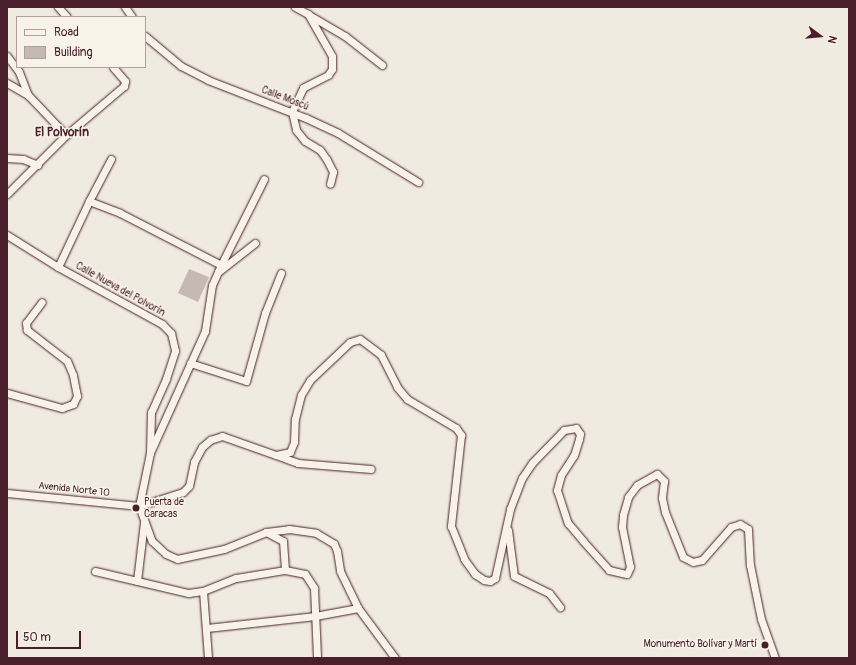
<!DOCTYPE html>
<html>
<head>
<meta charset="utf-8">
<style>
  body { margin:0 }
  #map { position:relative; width:856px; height:665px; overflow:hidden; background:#f0ebe0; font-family:Pangolin,sans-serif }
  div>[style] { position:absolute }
  .stream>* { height:2.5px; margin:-1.25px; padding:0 1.25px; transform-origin:1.25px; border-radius:1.25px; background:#b7a4a2 }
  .building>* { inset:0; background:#c6b8b3 }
  .roads { filter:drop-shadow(0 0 1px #4a1f2b) drop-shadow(0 0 1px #4a1f2b) }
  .street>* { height:7px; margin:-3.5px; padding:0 3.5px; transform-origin:3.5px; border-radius:3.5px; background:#f7f3e8 }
  .dots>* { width:11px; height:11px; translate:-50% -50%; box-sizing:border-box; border:2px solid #f7f3e8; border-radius:50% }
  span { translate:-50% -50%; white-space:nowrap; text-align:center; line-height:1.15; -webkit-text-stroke:3px #f7f3e8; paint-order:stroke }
  .street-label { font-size:10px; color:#4a1f2b }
  .poi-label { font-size:10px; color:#4a1f2b }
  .left { translate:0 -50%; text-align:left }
  .right { translate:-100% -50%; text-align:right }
  .quarter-label { font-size:12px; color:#4a1f2b; font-weight:700 }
  .frame { position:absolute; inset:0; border:8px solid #4a1f2b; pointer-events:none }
  .legend { position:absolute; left:16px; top:16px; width:130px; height:52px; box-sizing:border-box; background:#f7f3e8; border:1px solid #b29e9c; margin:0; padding:5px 7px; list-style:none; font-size:12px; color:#4a1f2b }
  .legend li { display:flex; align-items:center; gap:8px; height:20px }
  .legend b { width:20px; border:1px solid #b29e9c }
  .north { position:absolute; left:800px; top:16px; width:40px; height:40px; -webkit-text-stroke:3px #f7f3e8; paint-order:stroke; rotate:106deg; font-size:11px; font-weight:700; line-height:16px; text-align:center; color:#4a1f2b }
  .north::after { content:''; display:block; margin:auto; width:14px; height:18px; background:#4a1f2b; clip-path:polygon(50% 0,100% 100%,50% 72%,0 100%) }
  .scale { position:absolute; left:16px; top:631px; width:65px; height:18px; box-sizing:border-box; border:2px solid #4a1f2b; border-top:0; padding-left:5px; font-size:12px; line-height:14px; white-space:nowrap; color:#4a1f2b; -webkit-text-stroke:3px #f7f3e8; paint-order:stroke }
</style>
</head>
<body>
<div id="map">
  <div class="stream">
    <div style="left:94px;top:658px;width:39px"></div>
  </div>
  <div class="building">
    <div style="clip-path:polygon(189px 269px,209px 277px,198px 302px,178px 293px)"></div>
  </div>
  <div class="roads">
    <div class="street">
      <div style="left:58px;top:7px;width:13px;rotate:48deg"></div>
      <div style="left:125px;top:7px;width:12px;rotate:55deg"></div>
      <div style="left:295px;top:7px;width:15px;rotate:28deg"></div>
      <div style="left:308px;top:14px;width:48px;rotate:60.3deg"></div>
      <div style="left:332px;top:56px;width:13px;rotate:90deg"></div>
      <div style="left:332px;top:69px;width:7px;rotate:124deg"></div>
      <div style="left:328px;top:75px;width:28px;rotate:153deg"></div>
      <div style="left:303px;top:88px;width:26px;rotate:115deg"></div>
      <div style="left:292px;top:112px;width:18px;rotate:77deg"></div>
      <div style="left:296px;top:130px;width:14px;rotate:51deg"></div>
      <div style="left:305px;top:141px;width:17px;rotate:31deg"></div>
      <div style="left:320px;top:150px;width:12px;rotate:55deg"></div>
      <div style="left:327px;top:160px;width:13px;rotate:63deg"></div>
      <div style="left:333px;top:172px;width:12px;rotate:104deg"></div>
      <div style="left:309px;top:15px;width:42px;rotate:30.3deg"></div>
      <div style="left:345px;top:36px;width:47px;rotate:38.1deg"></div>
      <div style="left:145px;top:36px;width:47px;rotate:39.8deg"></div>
      <div style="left:181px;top:66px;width:30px;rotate:27deg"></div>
      <div style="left:208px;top:80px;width:105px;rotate:21.2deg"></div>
      <div style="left:306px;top:118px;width:35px;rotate:25deg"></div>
      <div style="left:338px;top:133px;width:94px;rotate:31.5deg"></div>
      <div style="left:7px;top:56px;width:20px;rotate:53deg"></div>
      <div style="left:19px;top:72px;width:25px;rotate:69deg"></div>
      <div style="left:7px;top:83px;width:24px;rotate:30deg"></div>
      <div style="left:28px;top:95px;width:55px;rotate:46.5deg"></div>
      <div style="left:7px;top:158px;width:16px;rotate:4deg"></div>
      <div style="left:23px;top:159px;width:16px;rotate:22deg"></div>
      <div style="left:111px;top:159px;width:47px;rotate:117.6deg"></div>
      <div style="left:89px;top:201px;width:33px;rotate:21deg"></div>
      <div style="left:120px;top:213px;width:114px;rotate:27.2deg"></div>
      <div style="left:221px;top:265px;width:22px;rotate:114deg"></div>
      <div style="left:212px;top:285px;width:47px;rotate:98.7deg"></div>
      <div style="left:205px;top:331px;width:134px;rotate:114.3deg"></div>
      <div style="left:7px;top:194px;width:83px;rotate:-45deg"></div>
      <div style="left:66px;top:135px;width:76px;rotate:-40.2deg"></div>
      <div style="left:124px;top:86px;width:5px;rotate:-79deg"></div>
      <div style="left:125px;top:81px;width:18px;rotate:-131deg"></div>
      <div style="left:7px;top:235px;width:60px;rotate:32.1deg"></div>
      <div style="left:58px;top:267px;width:119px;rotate:28.7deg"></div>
      <div style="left:162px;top:324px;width:13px;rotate:45deg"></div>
      <div style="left:171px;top:333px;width:18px;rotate:77deg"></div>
      <div style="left:175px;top:351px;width:29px;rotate:108deg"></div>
      <div style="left:166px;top:379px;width:36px;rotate:114deg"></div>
      <div style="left:151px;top:412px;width:41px;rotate:91.4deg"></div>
      <div style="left:150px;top:453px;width:54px;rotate:101.7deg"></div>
      <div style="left:221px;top:265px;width:96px;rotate:-63.4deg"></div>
      <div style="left:58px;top:267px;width:73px;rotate:-64.8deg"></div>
      <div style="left:218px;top:272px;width:47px;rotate:-38.1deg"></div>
      <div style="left:190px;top:363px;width:59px;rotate:17.8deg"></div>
      <div style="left:246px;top:381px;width:71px;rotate:-74.4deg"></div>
      <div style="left:265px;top:313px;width:43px;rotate:-68.2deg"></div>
      <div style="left:7px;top:393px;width:57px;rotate:15.3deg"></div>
      <div style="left:62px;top:408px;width:12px;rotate:-20deg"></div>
      <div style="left:73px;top:404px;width:9px;rotate:-63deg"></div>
      <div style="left:77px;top:396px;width:21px;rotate:-101deg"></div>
      <div style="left:73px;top:375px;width:15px;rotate:-113deg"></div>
      <div style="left:67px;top:361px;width:51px;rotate:-142.2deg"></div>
      <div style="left:27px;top:330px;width:7px;rotate:-98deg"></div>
      <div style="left:26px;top:323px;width:26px;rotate:-53deg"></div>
      <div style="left:276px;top:455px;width:23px;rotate:20deg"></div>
      <div style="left:298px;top:463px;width:73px;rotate:4.7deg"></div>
      <div style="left:7px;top:493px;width:133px;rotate:5.6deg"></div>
      <div style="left:139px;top:506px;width:46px;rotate:-17.7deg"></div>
      <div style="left:183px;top:492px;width:8px;rotate:-45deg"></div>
      <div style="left:189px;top:486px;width:25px;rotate:-78deg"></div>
      <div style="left:194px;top:462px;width:17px;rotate:-62deg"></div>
      <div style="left:202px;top:447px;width:11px;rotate:-41deg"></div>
      <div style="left:210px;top:440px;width:13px;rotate:-18deg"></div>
      <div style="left:222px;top:436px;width:57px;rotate:19.4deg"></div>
      <div style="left:276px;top:455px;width:14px;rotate:-12deg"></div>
      <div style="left:290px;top:452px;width:11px;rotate:-68deg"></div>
      <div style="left:294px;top:442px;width:23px;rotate:-88deg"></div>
      <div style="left:295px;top:419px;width:25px;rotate:-76deg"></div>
      <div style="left:301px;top:395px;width:17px;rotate:-59deg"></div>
      <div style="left:310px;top:380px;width:55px;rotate:-43.5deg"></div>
      <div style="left:350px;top:342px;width:10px;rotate:-17deg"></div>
      <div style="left:360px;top:339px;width:26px;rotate:37deg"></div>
      <div style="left:381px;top:355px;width:36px;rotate:63deg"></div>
      <div style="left:397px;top:387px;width:16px;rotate:50deg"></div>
      <div style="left:407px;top:399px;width:57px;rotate:30.6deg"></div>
      <div style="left:456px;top:428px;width:9px;rotate:54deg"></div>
      <div style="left:461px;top:435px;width:92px;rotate:96.3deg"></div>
      <div style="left:451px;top:526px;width:35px;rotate:68deg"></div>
      <div style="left:464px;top:559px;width:19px;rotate:54deg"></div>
      <div style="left:475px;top:574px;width:11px;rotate:34deg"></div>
      <div style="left:484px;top:580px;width:6px;rotate:9deg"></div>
      <div style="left:490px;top:581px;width:6px;rotate:-31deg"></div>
      <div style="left:495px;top:578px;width:71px;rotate:-77.7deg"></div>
      <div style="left:510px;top:509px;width:33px;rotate:-69deg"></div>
      <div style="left:522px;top:478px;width:18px;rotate:-56deg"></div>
      <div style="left:532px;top:463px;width:46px;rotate:-45.9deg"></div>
      <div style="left:564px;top:430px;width:12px;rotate:-9deg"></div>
      <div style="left:576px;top:428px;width:7px;rotate:56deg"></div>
      <div style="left:580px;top:434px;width:5px;rotate:101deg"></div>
      <div style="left:579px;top:439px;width:17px;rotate:107deg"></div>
      <div style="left:574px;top:455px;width:24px;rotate:123deg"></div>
      <div style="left:561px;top:475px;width:16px;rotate:105deg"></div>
      <div style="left:557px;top:490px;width:35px;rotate:72deg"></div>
      <div style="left:568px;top:523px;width:23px;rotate:50deg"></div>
      <div style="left:583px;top:541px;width:39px;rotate:48deg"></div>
      <div style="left:609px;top:570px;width:18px;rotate:13deg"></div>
      <div style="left:627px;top:574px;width:8px;rotate:-67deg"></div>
      <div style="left:630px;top:567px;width:41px;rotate:-101.3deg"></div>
      <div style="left:622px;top:527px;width:12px;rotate:-85deg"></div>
      <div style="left:623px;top:515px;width:19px;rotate:-74deg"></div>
      <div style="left:628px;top:497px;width:15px;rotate:-53deg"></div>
      <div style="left:637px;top:485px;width:23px;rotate:-29deg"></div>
      <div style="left:657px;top:474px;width:10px;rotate:45deg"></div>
      <div style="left:664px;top:481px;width:17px;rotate:97deg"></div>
      <div style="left:662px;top:498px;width:14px;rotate:78deg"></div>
      <div style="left:665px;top:512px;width:48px;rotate:68.2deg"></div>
      <div style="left:683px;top:557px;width:11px;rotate:27deg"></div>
      <div style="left:693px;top:562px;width:9px;rotate:-13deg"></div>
      <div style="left:702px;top:560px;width:44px;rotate:-48.7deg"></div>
      <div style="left:731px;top:527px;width:9px;rotate:-18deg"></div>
      <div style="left:740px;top:524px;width:9px;rotate:32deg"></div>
      <div style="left:748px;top:529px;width:36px;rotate:87deg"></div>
      <div style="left:750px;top:565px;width:55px;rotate:78.5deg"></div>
      <div style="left:761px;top:619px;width:41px;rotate:70.3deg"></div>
      <div style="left:139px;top:506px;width:37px;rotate:70deg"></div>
      <div style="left:152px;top:541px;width:19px;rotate:43deg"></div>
      <div style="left:166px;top:554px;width:12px;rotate:24deg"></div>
      <div style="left:177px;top:559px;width:48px;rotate:-12deg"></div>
      <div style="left:224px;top:549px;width:45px;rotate:-22deg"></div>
      <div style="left:266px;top:532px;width:23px;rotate:-7deg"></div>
      <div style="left:289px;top:529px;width:27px;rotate:8deg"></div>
      <div style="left:316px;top:533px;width:21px;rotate:31deg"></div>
      <div style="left:334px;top:544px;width:8px;rotate:67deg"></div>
      <div style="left:337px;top:551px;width:20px;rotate:81deg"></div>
      <div style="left:340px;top:571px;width:41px;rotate:64.1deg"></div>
      <div style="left:358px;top:608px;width:62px;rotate:53.5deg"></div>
      <div style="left:508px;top:530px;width:46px;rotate:82.6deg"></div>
      <div style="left:514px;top:576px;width:39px;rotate:26deg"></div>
      <div style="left:549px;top:593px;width:18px;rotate:52deg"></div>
      <div style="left:266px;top:532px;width:19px;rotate:28deg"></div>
      <div style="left:283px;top:541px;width:29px;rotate:86deg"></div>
      <div style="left:95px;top:571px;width:96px;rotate:13.3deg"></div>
      <div style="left:188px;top:593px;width:15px;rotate:-8deg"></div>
      <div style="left:203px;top:591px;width:35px;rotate:-22deg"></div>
      <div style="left:236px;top:578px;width:50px;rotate:-9.3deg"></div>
      <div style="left:285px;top:570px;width:20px;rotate:11deg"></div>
      <div style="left:305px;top:574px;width:17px;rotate:57deg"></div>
      <div style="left:314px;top:588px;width:70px;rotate:87.5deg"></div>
      <div style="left:137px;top:581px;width:59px;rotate:-83.2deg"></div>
      <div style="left:203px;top:591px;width:67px;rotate:85.7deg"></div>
      <div style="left:207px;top:628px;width:109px;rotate:-6.3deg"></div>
      <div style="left:315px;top:616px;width:44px;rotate:-10.5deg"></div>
    </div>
  </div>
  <div class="dots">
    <div style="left:136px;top:508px;background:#4a1f2b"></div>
    <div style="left:765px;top:645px;background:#4a1f2b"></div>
  </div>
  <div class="street-label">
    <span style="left:285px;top:99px;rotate:21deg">Calle Moscú</span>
    <span style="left:120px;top:290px;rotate:29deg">Calle Nueva del Polvorín</span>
    <span style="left:74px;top:490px;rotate:6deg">Avenida Norte 10</span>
  </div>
  <div class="poi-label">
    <span class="left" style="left:144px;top:508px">Puerta de<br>Caracas</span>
    <span class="right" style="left:757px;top:645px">Monumento Bolívar y Martí</span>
  </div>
  <div class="quarter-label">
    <span style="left:62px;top:133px">El Polvorín</span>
  </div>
  <div class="frame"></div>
  <ul class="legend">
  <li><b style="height:5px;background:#f7f3e8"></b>Road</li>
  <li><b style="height:11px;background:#c6b8b3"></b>Building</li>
  </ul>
  <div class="north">N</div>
  <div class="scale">50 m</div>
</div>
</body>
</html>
